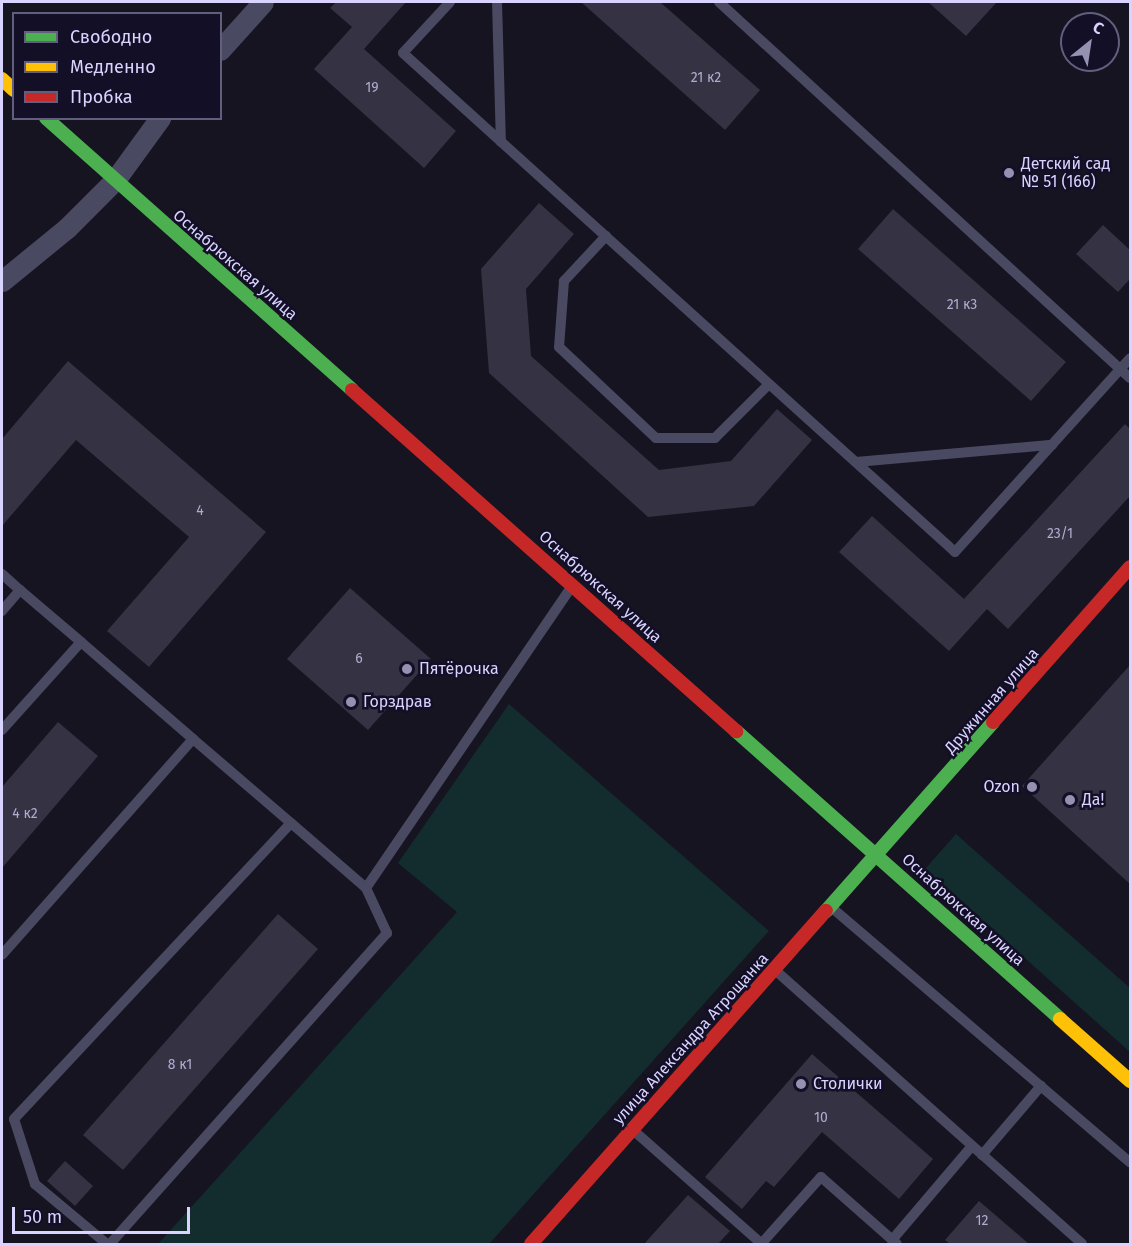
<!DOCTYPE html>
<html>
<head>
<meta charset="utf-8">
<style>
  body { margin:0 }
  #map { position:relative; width:1132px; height:1246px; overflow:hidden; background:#161421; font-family:"Fira Sans",sans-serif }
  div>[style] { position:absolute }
  .green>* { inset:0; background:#132c2d }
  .building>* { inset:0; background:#343243 }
  .lane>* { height:10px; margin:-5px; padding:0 5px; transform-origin:5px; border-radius:5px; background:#4a4962 }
  .street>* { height:21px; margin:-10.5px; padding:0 10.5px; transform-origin:10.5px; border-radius:10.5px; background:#4a4962 }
  .fast>* { height:14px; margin:-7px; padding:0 7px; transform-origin:7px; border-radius:7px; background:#4caf50 }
  .slow>* { height:14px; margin:-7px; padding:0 7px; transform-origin:7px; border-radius:7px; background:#ffc107 }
  .jam>* { height:14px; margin:-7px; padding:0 7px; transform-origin:7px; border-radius:7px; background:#c62828 }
  .dots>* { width:16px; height:16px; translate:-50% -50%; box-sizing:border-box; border:3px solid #130f26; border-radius:50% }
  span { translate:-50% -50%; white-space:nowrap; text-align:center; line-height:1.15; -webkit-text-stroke:5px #130f26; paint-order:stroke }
  .number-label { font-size:14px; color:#b0acd0 }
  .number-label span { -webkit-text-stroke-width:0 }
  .poi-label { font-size:16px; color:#d9d4ff }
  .left { translate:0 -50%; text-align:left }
  .right { translate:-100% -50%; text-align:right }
  .street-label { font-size:16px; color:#d9d4ff }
  .frame { position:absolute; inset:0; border:3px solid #d9d4ff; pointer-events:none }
  .legend { position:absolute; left:12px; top:12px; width:210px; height:108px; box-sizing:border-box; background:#130f26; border:2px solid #625e7d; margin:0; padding:8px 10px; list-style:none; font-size:18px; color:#d9d4ff }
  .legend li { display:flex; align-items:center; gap:12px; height:30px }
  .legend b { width:30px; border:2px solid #625e7d }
  .north { position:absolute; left:1060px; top:12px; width:60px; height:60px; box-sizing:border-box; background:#130f26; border:2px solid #625e7d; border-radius:50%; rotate:30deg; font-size:16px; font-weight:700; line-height:24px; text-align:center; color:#d9d4ff }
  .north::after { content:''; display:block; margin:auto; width:21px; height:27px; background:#9591b1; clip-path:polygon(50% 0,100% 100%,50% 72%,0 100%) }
  .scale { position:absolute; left:12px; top:1207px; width:178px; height:27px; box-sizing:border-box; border:3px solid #d9d4ff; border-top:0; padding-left:8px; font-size:18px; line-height:21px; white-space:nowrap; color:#d9d4ff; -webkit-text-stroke:4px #130f26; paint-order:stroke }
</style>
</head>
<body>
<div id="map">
  <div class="green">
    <div style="clip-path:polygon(509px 704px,769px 931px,489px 1244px,158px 1244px,457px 912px,398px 863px)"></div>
    <div style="clip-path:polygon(956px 834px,1130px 988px,1130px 1052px,925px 869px)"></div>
  </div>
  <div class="building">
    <div style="clip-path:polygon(336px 2px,406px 2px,364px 49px,456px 131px,424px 168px,314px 69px,352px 27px,330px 8px)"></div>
    <div style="clip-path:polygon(581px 2px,660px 2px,760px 90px,725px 130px)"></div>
    <div style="clip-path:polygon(928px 2px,995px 2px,996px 3px,966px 36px)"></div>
    <div style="clip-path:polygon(539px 203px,574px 234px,526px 289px,531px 356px,659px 470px,731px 461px,777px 409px,812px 440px,754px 506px,648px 517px,489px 373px,481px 269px)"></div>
    <div style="clip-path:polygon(893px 209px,1066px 362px,1031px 401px,858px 249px)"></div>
    <div style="clip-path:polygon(1103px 225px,1130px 250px,1130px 279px,1118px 292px,1076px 254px)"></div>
    <div style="clip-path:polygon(68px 361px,266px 532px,149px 667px,107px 631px,189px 537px,76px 440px,2px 526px,2px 439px)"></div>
    <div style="clip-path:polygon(1125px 424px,1130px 429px,1130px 496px,1008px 629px,987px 609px,949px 651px,839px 552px,872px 516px,964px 599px)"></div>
    <div style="clip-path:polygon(350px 588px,431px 659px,368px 730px,287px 659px)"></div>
    <div style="clip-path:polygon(1130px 665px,1130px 884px,1022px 786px)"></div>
    <div style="clip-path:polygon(58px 722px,98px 756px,2px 868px,2px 787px)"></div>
    <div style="clip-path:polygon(278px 914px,318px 949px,123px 1170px,83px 1135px)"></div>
    <div style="clip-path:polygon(812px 1054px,933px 1159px,899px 1199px,822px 1132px,774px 1187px,766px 1181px,742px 1209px,705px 1177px)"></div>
    <div style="clip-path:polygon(65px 1161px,93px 1186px,75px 1206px,47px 1181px)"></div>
    <div style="clip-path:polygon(688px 1195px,730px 1231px,718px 1244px,644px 1244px)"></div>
    <div style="clip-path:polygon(979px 1201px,1029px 1244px,950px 1244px,945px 1240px)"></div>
  </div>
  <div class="lane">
    <div style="left:450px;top:2px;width:69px;rotate:132.7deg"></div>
    <div style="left:403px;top:53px;width:744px;rotate:42.11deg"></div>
    <div style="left:955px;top:552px;width:261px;rotate:-47.9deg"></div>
    <div style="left:497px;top:2px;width:140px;rotate:88.4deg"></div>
    <div style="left:719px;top:2px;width:557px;rotate:42.45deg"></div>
    <div style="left:606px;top:236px;width:62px;rotate:133deg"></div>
    <div style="left:564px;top:281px;width:66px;rotate:94.3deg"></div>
    <div style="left:559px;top:347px;width:133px;rotate:43.2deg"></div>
    <div style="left:656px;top:438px;width:59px"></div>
    <div style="left:715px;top:438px;width:76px;rotate:-45deg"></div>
    <div style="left:856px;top:462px;width:197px;rotate:-5deg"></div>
    <div style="left:2px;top:574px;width:24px;rotate:42deg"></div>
    <div style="left:20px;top:590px;width:28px;rotate:131deg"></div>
    <div style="left:20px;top:590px;width:80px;rotate:40.4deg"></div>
    <div style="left:2px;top:730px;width:118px;rotate:-48.1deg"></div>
    <div style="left:81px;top:642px;width:148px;rotate:40.9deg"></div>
    <div style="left:193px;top:739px;width:288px;rotate:131.5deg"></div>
    <div style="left:193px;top:739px;width:129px;rotate:40.6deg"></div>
    <div style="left:366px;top:888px;width:363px;rotate:-55.7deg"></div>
    <div style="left:831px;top:907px;width:393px;rotate:40.5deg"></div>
    <div style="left:775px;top:970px;width:411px;rotate:41.7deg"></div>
    <div style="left:633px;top:1130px;width:172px;rotate:41.5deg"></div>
    <div style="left:982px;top:1155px;width:91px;rotate:-49.5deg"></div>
    <div style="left:892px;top:1240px;width:123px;rotate:-49.6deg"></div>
    <div style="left:107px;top:1244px;width:94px;rotate:-140.2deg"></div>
    <div style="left:35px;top:1184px;width:68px;rotate:-107.9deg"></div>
    <div style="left:14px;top:1119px;width:405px;rotate:-46.9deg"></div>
    <div style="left:291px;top:823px;width:99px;rotate:40.9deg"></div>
    <div style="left:366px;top:888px;width:50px;rotate:65deg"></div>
    <div style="left:387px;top:933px;width:416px;rotate:131.7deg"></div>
    <div style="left:761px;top:1244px;width:90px;rotate:-48.2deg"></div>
    <div style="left:821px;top:1177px;width:101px;rotate:41.4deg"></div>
  </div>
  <div class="street">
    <div style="left:220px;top:50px;width:64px;rotate:-48.1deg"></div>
    <div style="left:2px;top:281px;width:84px;rotate:-39.2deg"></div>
    <div style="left:67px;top:228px;width:68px;rotate:-45deg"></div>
    <div style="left:115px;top:180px;width:77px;rotate:-54deg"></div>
  </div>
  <div class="fast">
    <div style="left:46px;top:118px;width:409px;rotate:41.6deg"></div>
    <div style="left:736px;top:731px;width:433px;rotate:41.6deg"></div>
    <div style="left:826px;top:911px;width:252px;rotate:-48.5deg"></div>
  </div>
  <div class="slow">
    <div style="left:2px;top:79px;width:16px;rotate:43deg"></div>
    <div style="left:1060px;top:1019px;width:94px;rotate:41.5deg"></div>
  </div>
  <div class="jam">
    <div style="left:352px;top:390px;width:514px;rotate:41.61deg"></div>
    <div style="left:993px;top:722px;width:207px;rotate:-48.5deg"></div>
    <div style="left:531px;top:1244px;width:445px;rotate:-48.5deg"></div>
  </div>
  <div class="dots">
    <div style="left:1009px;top:173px;background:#9591b1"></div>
    <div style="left:407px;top:669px;background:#9591b1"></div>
    <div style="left:351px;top:702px;background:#9591b1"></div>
    <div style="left:1032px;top:787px;background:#9591b1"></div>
    <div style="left:1070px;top:800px;background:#9591b1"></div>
    <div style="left:801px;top:1084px;background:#9591b1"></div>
  </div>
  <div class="number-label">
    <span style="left:706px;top:78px">21 к2</span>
    <span style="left:372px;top:88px">19</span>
    <span style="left:962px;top:305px">21 к3</span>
    <span style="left:200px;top:511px">4</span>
    <span style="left:1060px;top:534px">23/1</span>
    <span style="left:359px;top:659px">6</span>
    <span style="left:25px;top:814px">4 к2</span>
    <span style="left:180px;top:1065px">8 к1</span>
    <span style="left:821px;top:1118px">10</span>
    <span style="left:982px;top:1221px">12</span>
  </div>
  <div class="poi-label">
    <span class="left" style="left:1021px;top:173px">Детский сад<br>№ 51 (166)</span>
    <span class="left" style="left:419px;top:669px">Пятёрочка</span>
    <span class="left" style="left:363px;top:702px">Горздрав</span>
    <span class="right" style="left:1020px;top:787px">Ozon</span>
    <span class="left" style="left:1082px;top:800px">Да!</span>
    <span class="left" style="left:813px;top:1084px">Столички</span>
  </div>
  <div class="street-label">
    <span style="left:235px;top:265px;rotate:41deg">Оснабрюкская улица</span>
    <span style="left:600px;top:587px;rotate:42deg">Оснабрюкская улица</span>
    <span style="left:992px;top:701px;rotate:-49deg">Дружинная улица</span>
    <span style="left:963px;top:910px;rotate:42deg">Оснабрюкская улица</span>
    <span style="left:691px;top:1039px;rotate:-48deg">улица Александра Атрощанка</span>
  </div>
  <div class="frame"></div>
  <ul class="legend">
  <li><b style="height:8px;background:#4caf50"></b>Свободно</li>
  <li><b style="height:8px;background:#ffc107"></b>Медленно</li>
  <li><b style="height:8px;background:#c62828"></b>Пробка</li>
  </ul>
  <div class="north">С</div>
  <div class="scale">50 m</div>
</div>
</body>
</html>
